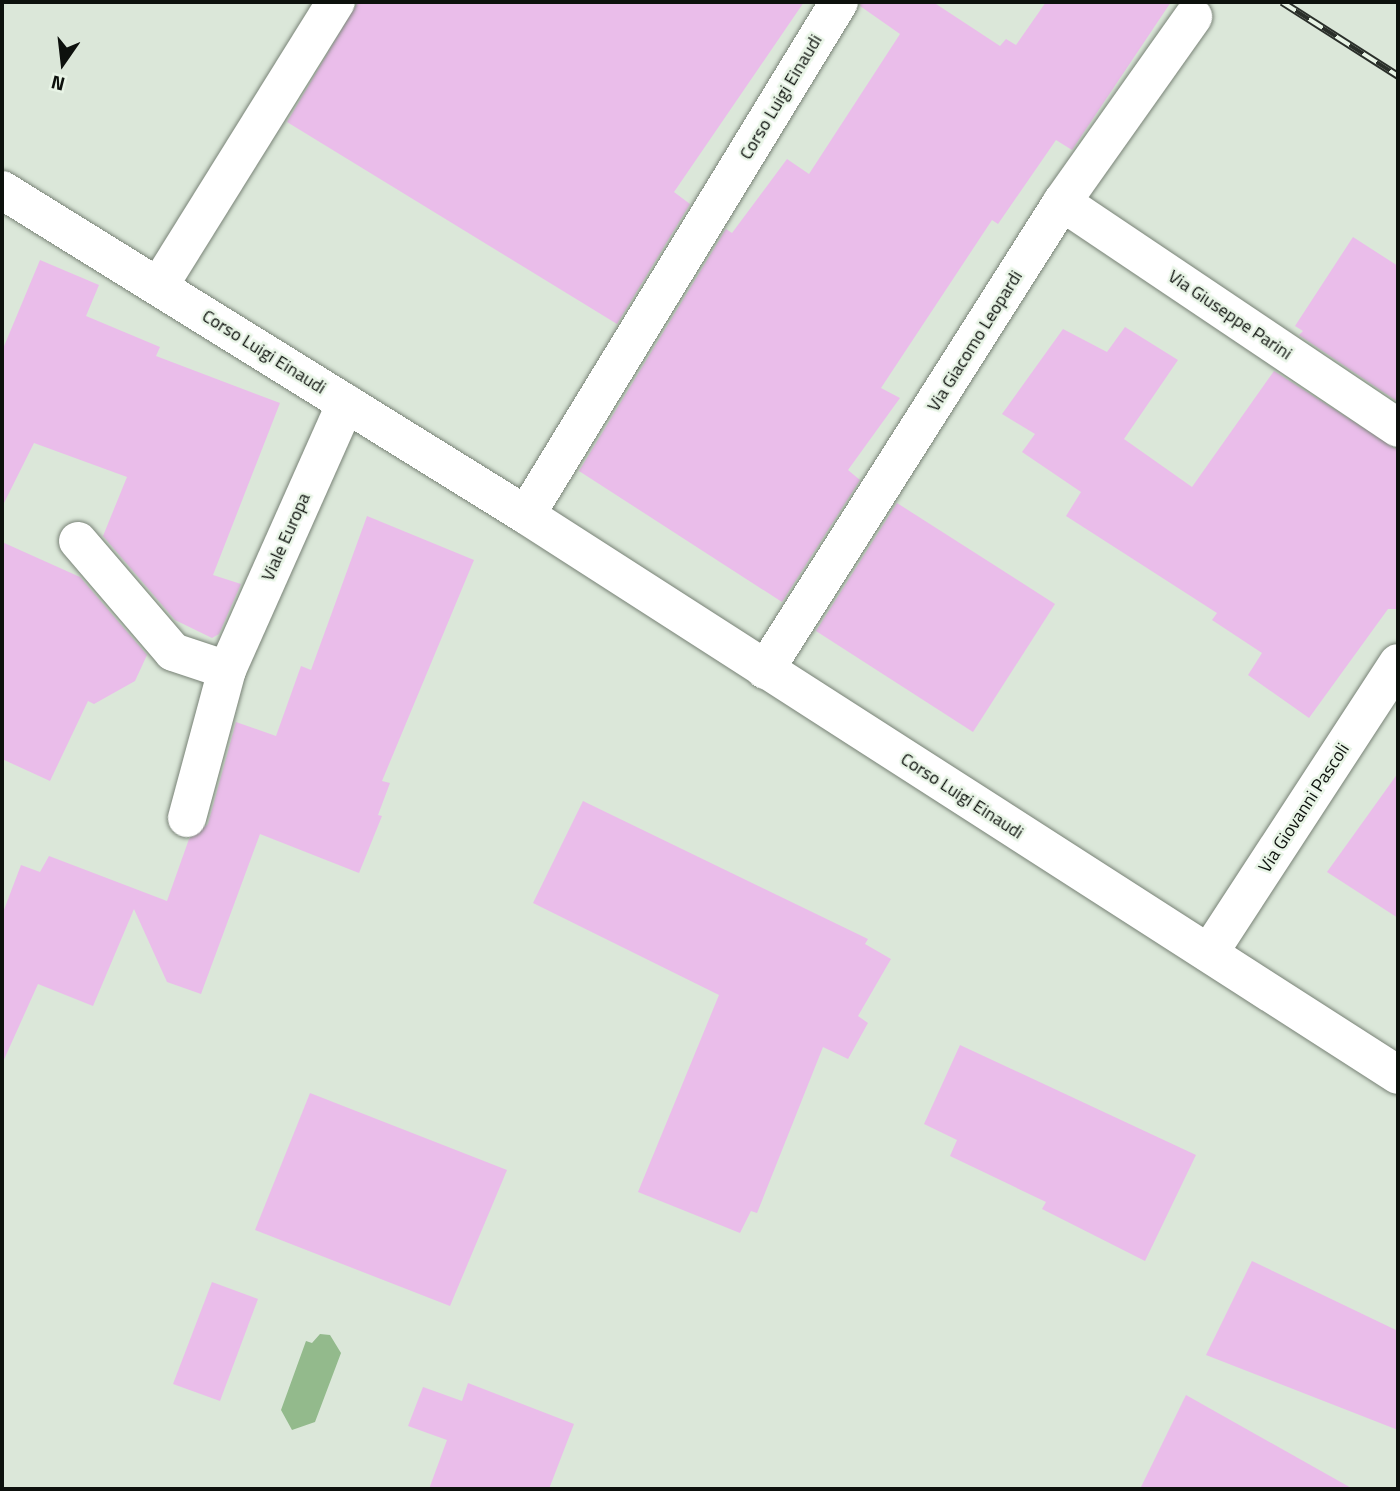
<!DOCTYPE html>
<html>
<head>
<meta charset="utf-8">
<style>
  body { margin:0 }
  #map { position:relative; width:1400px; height:1491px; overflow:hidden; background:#dbe7d9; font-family:"Titillium Web",sans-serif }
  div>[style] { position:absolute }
  .water>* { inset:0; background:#93ba8c }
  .building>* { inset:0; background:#eabdea }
  .roads { filter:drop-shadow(0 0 2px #788276) drop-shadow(0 0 2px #788276) }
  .street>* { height:38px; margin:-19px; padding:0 19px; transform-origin:19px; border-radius:19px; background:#fff }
  .rail>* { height:8px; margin-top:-4px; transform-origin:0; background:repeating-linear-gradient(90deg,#e8f4e6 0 16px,#2a2f2a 0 32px); box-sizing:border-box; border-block:2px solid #2a2f2a }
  span { translate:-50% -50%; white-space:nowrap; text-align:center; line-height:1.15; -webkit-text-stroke:5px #e8f4e6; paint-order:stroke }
  .street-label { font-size:18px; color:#0d110d }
  .frame { position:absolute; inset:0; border:4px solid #0d110d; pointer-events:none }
  .north { position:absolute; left:28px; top:28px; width:70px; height:70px; -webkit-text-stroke:5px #e8f4e6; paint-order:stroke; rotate:194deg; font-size:19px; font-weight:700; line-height:28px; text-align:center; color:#0d110d }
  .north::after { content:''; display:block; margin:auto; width:24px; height:32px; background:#0d110d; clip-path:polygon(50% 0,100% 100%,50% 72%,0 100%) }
</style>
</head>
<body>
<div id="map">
  <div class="water">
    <div style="clip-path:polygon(320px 1334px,330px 1335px,341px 1353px,315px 1422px,292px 1430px,281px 1410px,306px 1341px,312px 1343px)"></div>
  </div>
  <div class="building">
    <div style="clip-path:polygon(358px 2px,804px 2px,674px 192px,690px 204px,617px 324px,287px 122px)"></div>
    <div style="clip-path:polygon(861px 2px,933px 2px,1000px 46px,1006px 39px,1016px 45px,1046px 2px,1171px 2px,1072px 150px,1056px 140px,998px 224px,992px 220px,881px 388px,900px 398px,848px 470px,860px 480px,782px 602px,579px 471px,726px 229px,732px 233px,787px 159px,809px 174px,900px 34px,860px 6px)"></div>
    <div style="clip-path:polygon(1353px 237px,1398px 266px,1398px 402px,1299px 335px,1303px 331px,1295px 326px)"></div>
    <div style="clip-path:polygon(40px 260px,99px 285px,86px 316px,160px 347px,156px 356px,280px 403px,213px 575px,241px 584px,219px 634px,212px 638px,175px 620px,103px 536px,127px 477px,34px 443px,2px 507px,2px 351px)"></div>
    <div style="clip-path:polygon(1125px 327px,1178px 360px,1124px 439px,1192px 487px,1274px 371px,1398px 450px,1398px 609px,1388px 609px,1309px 718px,1248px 675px,1262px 653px,1212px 620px,1217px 613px,1066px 516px,1081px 492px,1022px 452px,1035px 434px,1002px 414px,1063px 329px,1107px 352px)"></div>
    <div style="clip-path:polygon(897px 503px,1055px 604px,973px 732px,816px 631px)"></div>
    <div style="clip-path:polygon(367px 516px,474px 560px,382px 781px,390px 783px,378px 815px,382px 816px,359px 873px,260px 834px,201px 994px,167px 982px,134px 909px,93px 1006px,38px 984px,2px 1064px,2px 915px,21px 865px,40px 872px,49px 856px,167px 901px,189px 839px,208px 824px,236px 722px,276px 736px,301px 666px,311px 670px)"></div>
    <div style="clip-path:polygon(2px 542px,80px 577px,147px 655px,135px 681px,94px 704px,88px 701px,50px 781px,2px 759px)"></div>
    <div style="clip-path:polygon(1398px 773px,1398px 918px,1327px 872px)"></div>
    <div style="clip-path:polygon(583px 801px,868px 939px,865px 944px,891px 959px,858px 1016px,868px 1023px,848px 1059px,823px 1047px,757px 1213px,751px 1211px,740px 1233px,638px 1192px,719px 995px,533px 903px)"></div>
    <div style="clip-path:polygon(960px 1045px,1196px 1155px,1145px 1261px,1042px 1209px,1046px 1202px,950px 1156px,957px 1140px,924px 1124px)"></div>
    <div style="clip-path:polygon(310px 1093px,507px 1170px,450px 1306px,255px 1230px)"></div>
    <div style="clip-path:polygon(1252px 1261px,1398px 1331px,1398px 1430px,1206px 1355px)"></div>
    <div style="clip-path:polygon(212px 1282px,258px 1299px,220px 1401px,173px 1384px)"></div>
    <div style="clip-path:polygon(468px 1383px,574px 1424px,549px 1489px,429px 1489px,447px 1440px,408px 1426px,423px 1387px,462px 1401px)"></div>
    <div style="clip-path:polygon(1186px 1395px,1353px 1489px,1140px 1489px)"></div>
  </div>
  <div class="roads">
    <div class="street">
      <div style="left:2px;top:190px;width:617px;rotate:31.81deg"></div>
      <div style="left:526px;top:515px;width:1036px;rotate:32.71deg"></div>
      <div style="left:1062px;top:202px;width:405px;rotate:33.9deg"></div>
      <div style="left:159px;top:286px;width:335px;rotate:-58.1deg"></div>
      <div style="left:526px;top:515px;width:601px;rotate:-58.61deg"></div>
      <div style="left:78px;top:541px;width:146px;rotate:49.4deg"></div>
      <div style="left:173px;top:652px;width:57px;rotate:18.4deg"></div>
      <div style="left:765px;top:670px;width:554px;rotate:-57.6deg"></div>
      <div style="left:1062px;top:202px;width:227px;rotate:-54.7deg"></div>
      <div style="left:187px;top:818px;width:153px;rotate:-74.9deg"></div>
      <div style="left:227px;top:670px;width:292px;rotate:-66deg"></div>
      <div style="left:1209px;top:953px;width:346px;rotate:-56.9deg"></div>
    </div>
  </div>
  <div class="rail">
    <div style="left:1282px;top:2px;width:138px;rotate:32.5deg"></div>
  </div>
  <div class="street-label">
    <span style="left:781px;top:97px;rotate:-59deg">Corso Luigi Einaudi</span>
    <span style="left:1230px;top:315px;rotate:34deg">Via Giuseppe Parini</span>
    <span style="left:975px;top:341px;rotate:-58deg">Via Giacomo Leopardi</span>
    <span style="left:264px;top:352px;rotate:32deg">Corso Luigi Einaudi</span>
    <span style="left:286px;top:537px;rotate:-66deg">Viale Europa</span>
    <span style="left:962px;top:796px;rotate:33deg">Corso Luigi Einaudi</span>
    <span style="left:1304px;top:808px;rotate:-57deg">Via Giovanni Pascoli</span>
  </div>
  <div class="frame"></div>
  <div class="north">N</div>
</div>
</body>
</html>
